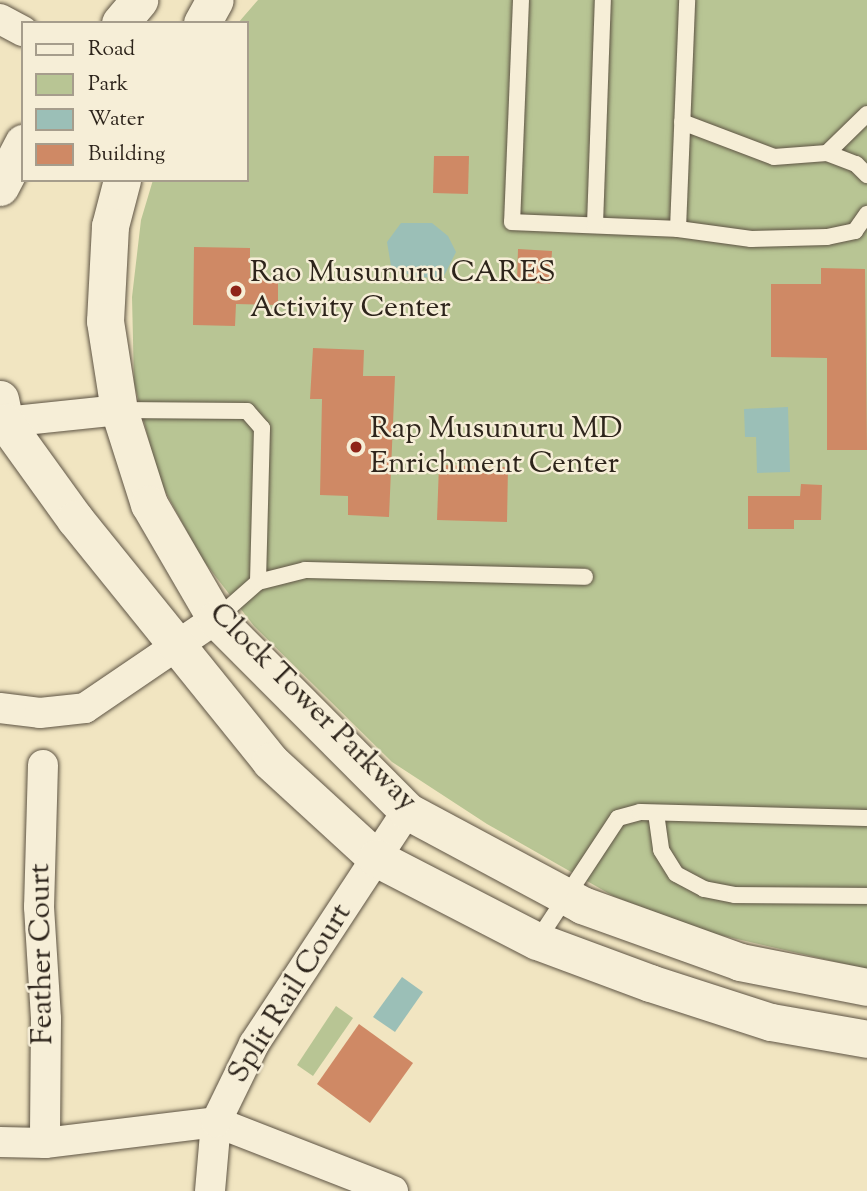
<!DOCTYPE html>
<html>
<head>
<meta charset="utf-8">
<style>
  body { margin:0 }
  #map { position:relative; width:867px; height:1191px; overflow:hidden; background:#f1e5c1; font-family:"Sorts Mill Goudy",serif }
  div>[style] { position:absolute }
  .green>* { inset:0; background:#b8c594 }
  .water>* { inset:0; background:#9bbfb7 }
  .building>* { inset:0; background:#cf8965 }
  .roads { filter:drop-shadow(0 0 2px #5e5444) drop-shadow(0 0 2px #5e5444) }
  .service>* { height:16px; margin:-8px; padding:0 8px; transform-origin:8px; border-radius:8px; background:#f6eed7 }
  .minor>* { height:30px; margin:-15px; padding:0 15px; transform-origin:15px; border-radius:15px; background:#f6eed7 }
  .tertiary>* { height:37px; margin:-18.5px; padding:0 18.5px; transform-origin:18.5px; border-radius:18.5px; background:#f6eed7 }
  .dots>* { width:19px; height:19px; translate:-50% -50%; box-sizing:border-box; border:4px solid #f6eed7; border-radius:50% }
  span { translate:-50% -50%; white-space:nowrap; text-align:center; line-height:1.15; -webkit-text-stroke:5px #f6eed7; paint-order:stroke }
  .poi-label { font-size:30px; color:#2d241b }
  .left { translate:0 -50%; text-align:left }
  .street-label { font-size:30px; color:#2d241b }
  .legend { position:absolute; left:21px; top:21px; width:228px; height:161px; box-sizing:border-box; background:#f6eed7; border:2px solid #a69d8c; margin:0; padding:9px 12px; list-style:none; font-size:21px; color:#2d241b }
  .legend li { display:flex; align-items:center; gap:14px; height:35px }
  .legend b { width:35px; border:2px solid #a69d8c }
</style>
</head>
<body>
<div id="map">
  <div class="green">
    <div style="clip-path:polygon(258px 0,867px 0,867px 969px,711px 933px,615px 897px,487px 824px,392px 762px,254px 626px,202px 559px,159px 480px,134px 383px,132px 297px,141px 220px,153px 180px,247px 180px,247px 23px,238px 23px)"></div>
    <div style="clip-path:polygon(336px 1006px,353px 1018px,313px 1076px,297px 1065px)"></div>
  </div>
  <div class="water">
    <div style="clip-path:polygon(401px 223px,432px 223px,448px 236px,456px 252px,443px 278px,414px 277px,391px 266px,387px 242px)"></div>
    <div style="clip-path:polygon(788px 407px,790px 472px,757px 473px,756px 437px,745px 437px,744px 409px)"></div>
    <div style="clip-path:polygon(402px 977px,423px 992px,395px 1032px,373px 1017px)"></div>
  </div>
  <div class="building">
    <div style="clip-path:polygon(434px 156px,469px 156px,468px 194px,433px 193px)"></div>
    <div style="clip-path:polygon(194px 247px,250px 248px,250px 277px,278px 278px,278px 305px,236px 304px,235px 326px,193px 325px)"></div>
    <div style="clip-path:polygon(518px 249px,552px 251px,550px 284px,517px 282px)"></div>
    <div style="clip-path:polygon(821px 268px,865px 269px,867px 450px,827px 450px,827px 358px,771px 357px,771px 284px,821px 284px)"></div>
    <div style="clip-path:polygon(313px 348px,364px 350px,363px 376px,395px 376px,389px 517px,348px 515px,348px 496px,320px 495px,322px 399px,310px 399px)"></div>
    <div style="clip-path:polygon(439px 465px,508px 467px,507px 522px,437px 520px)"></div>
    <div style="clip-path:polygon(801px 484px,822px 485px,821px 520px,794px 520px,794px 529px,748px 529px,748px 496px,800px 496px)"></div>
    <div style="clip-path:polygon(359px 1024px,413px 1063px,370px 1123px,317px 1084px)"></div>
  </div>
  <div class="roads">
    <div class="service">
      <div style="left:521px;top:0;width:222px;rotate:92.3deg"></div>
      <div style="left:512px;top:222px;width:166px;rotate:2.4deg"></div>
      <div style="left:678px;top:229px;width:229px;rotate:-87.7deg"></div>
      <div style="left:682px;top:122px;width:98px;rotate:20.8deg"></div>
      <div style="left:774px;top:157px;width:53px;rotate:-4.3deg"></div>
      <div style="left:827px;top:153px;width:31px;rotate:21deg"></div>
      <div style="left:856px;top:164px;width:16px;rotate:45deg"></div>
      <div style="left:827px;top:153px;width:56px;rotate:-44.3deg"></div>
      <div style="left:595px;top:225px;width:225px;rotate:-88deg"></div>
      <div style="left:678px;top:229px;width:74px;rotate:7.8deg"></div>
      <div style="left:751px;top:239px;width:76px;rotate:-1.5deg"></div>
      <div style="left:827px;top:237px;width:29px;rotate:-12deg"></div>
      <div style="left:855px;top:231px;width:21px;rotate:-55deg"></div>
      <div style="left:119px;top:410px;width:128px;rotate:0.4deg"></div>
      <div style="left:247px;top:411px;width:23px;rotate:49deg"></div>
      <div style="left:262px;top:428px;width:154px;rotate:91.5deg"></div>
      <div style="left:216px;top:619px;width:56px;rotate:-41.4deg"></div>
      <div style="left:258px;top:582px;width:49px;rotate:-14.3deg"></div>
      <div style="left:305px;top:570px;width:280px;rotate:1.4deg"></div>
      <div style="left:656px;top:813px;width:37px;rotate:82deg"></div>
      <div style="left:661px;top:850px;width:28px;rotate:58deg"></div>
      <div style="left:676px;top:874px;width:32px;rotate:28deg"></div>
      <div style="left:704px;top:889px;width:32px;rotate:11deg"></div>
      <div style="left:735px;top:895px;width:132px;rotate:0.4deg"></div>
      <div style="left:537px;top:941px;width:147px;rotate:-56.6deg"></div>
      <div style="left:618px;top:818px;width:23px;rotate:-15deg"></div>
      <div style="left:640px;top:812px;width:227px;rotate:1.5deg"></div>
    </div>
    <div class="minor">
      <div style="left:0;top:19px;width:26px;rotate:28deg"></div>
      <div style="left:5px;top:422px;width:115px;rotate:-6deg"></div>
      <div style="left:0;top:708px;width:40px;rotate:7.1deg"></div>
      <div style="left:40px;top:713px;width:45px;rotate:-6.3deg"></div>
      <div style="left:85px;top:708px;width:158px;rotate:-34.2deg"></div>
      <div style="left:43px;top:765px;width:142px;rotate:91.6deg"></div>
      <div style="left:39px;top:907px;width:112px;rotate:86.4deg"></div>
      <div style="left:46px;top:1019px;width:124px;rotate:90.5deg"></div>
      <div style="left:0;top:1142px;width:45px;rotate:1.3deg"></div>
      <div style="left:45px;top:1143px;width:172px;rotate:-7deg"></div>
      <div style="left:216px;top:1122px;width:190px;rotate:21.3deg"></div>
      <div style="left:210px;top:1191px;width:69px;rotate:-85deg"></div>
      <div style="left:216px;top:1122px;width:87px;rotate:-64deg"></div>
      <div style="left:254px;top:1044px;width:279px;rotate:-56.7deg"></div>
    </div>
    <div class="tertiary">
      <div style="left:120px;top:23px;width:30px;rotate:-50deg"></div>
      <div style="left:202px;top:23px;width:26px;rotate:-61deg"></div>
      <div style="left:122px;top:180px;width:48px;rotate:104.6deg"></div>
      <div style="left:110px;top:226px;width:95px;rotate:93deg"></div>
      <div style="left:105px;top:321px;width:90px;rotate:81.1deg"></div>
      <div style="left:119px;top:410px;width:99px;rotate:72.3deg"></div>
      <div style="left:149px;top:504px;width:133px;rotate:59.8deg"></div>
      <div style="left:216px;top:619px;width:271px;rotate:45.1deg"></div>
      <div style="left:407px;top:811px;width:199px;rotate:28.2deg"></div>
      <div style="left:582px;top:905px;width:168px;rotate:19.8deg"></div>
      <div style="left:740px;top:962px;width:129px;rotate:11.1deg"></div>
      <div style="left:0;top:187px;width:50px;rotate:-62.4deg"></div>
      <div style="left:0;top:399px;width:24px;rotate:78deg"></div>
      <div style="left:5px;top:422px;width:120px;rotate:54.2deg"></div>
      <div style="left:75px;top:519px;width:311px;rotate:51.1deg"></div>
      <div style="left:270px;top:761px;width:144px;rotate:42.5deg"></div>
      <div style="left:376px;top:858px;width:181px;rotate:27.3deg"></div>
      <div style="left:537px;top:941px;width:121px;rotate:20.4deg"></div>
      <div style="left:650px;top:983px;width:127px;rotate:17.9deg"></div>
      <div style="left:771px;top:1022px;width:97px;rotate:10deg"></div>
    </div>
  </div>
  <div class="dots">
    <div style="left:236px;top:291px;background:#8f2418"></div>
    <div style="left:356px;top:447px;background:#8f2418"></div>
  </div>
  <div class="poi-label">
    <span class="left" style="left:250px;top:291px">Rao Musunuru CARES<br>Activity Center</span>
    <span class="left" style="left:370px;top:447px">Rap Musunuru MD<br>Enrichment Center</span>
  </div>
  <div class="street-label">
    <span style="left:312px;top:708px;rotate:45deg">Clock Tower Parkway</span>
    <span style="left:43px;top:954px;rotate:-91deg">Feather Court</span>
    <span style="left:291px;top:994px;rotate:-58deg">Split Rail Court</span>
  </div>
  <ul class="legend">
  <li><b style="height:9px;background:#f6eed7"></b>Road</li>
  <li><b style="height:19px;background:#b8c594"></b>Park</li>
  <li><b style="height:19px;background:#9bbfb7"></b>Water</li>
  <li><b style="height:19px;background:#cf8965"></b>Building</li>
  </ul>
</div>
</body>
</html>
